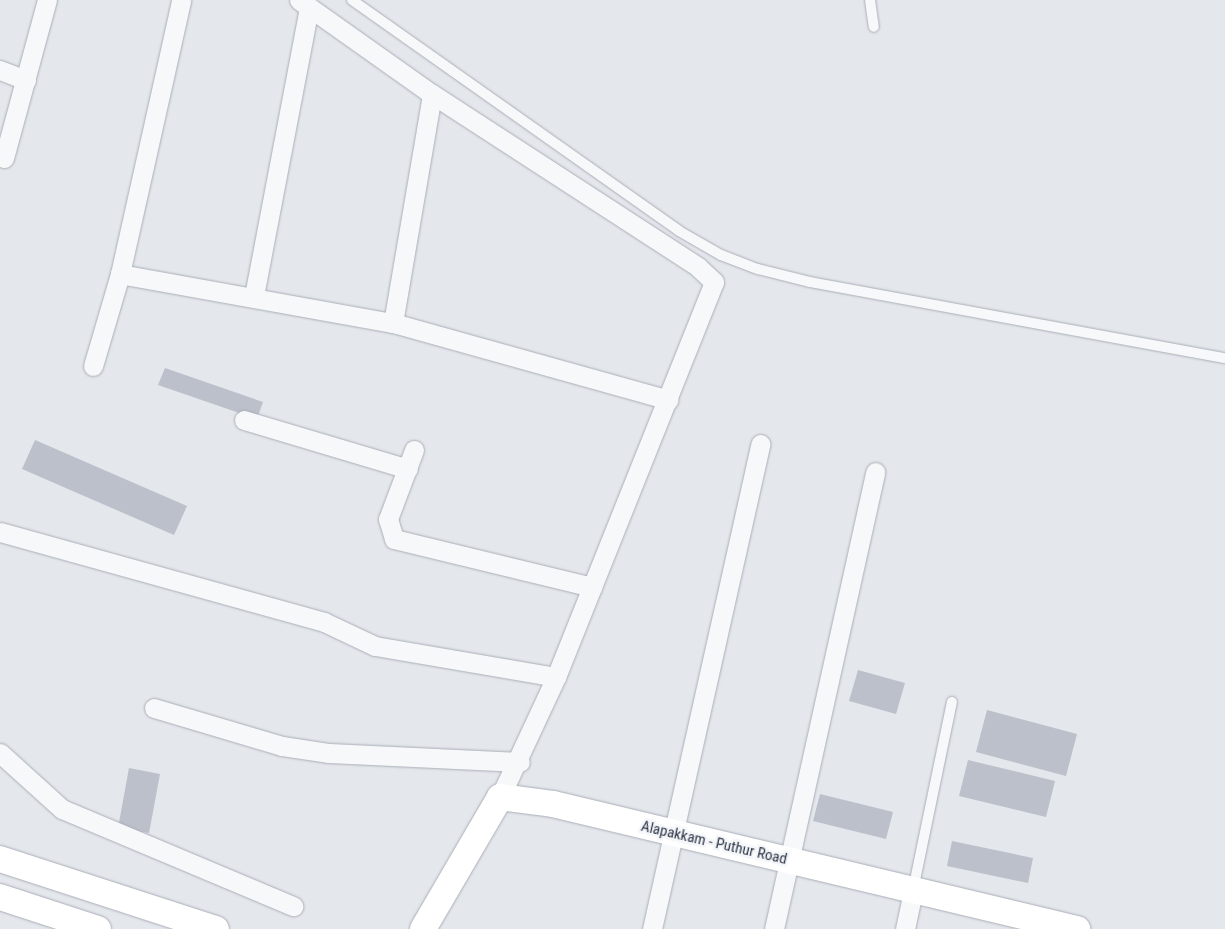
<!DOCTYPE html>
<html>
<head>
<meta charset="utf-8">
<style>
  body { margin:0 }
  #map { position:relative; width:1225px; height:929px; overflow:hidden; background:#e4e7ec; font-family:"Roboto Condensed",sans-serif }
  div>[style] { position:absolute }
  .building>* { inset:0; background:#bbc0ca }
  .roads { filter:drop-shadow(0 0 1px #a9aeb7) drop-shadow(0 0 1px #a9aeb7) }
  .lane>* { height:10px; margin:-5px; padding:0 5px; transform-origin:5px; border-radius:5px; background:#f7f8fa }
  .street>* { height:19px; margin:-9.5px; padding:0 9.5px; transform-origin:9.5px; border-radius:9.5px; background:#f7f8fa }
  .secondary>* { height:26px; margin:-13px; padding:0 13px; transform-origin:13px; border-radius:13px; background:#fff }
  span { translate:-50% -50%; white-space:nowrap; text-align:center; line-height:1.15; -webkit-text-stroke:5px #f4f6f9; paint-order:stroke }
  .street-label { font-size:15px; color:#2b3445 }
</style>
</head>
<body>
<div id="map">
  <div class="building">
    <div style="clip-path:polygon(165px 368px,263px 402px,257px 419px,158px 385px)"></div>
    <div style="clip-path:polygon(35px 440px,187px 506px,174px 535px,22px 469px)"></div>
    <div style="clip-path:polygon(858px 670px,905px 683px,896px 714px,849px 701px)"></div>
    <div style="clip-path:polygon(987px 710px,1077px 734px,1066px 776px,976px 752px)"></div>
    <div style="clip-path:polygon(968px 760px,1055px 781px,1046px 817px,959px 796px)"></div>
    <div style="clip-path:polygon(129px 768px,160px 774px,149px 833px,118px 828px)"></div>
    <div style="clip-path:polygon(820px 794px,893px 812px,886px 839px,813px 821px)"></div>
    <div style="clip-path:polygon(952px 841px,1033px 858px,1028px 883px,947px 866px)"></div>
  </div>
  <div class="roads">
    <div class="lane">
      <div style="left:352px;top:0;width:400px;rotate:35.2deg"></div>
      <div style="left:679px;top:231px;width:48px;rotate:29.7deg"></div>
      <div style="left:721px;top:255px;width:40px;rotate:21deg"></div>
      <div style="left:758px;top:269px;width:54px;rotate:14deg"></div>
      <div style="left:810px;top:282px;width:422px;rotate:10.4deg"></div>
      <div style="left:870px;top:0;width:27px;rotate:82deg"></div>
      <div style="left:913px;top:890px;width:192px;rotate:-78.3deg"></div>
    </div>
    <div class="street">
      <div style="left:299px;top:0;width:163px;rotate:35.3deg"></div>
      <div style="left:432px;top:94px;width:317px;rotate:33deg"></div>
      <div style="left:698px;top:267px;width:22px;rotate:43deg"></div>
      <div style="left:714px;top:282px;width:425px;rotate:111.8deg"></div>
      <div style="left:556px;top:677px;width:132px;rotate:115deg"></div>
      <div style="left:0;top:70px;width:28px;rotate:21deg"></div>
      <div style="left:4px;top:158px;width:164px;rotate:-74.8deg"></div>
      <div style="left:120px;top:274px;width:277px;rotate:10.2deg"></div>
      <div style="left:393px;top:323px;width:286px;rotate:15.6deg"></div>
      <div style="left:254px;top:296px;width:294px;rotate:-79.2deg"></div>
      <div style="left:393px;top:323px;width:232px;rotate:-80.3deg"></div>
      <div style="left:93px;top:366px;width:96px;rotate:-73.6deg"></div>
      <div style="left:120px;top:274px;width:281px;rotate:-77.4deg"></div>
      <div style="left:244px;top:420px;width:171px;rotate:16.6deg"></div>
      <div style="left:414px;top:450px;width:74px;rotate:110.6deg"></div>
      <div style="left:388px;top:519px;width:21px;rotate:73deg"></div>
      <div style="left:394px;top:539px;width:204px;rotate:13.6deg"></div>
      <div style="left:0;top:532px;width:336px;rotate:15.5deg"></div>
      <div style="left:324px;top:622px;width:56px;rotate:25.2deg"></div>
      <div style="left:375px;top:646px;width:184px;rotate:9.7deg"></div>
      <div style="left:154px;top:708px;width:134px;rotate:16.5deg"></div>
      <div style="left:282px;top:746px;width:48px;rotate:8.5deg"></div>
      <div style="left:329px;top:753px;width:191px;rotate:2.7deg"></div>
      <div style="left:0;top:753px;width:84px;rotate:42.1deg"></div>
      <div style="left:62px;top:809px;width:251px;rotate:22.8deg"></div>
      <div style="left:652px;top:929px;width:497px;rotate:-77.4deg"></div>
      <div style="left:774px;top:929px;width:468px;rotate:-77.5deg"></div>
      <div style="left:905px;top:929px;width:40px;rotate:-78deg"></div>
    </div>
    <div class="secondary">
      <div style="left:0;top:859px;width:227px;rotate:18deg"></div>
      <div style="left:0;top:897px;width:103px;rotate:18.1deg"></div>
      <div style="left:423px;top:929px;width:153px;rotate:-59.7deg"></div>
      <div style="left:500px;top:797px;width:53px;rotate:7.5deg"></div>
      <div style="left:553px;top:804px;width:539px;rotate:13.42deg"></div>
    </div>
  </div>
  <div class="street-label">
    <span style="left:714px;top:843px;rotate:13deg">Alapakkam - Puthur Road</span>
  </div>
</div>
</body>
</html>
